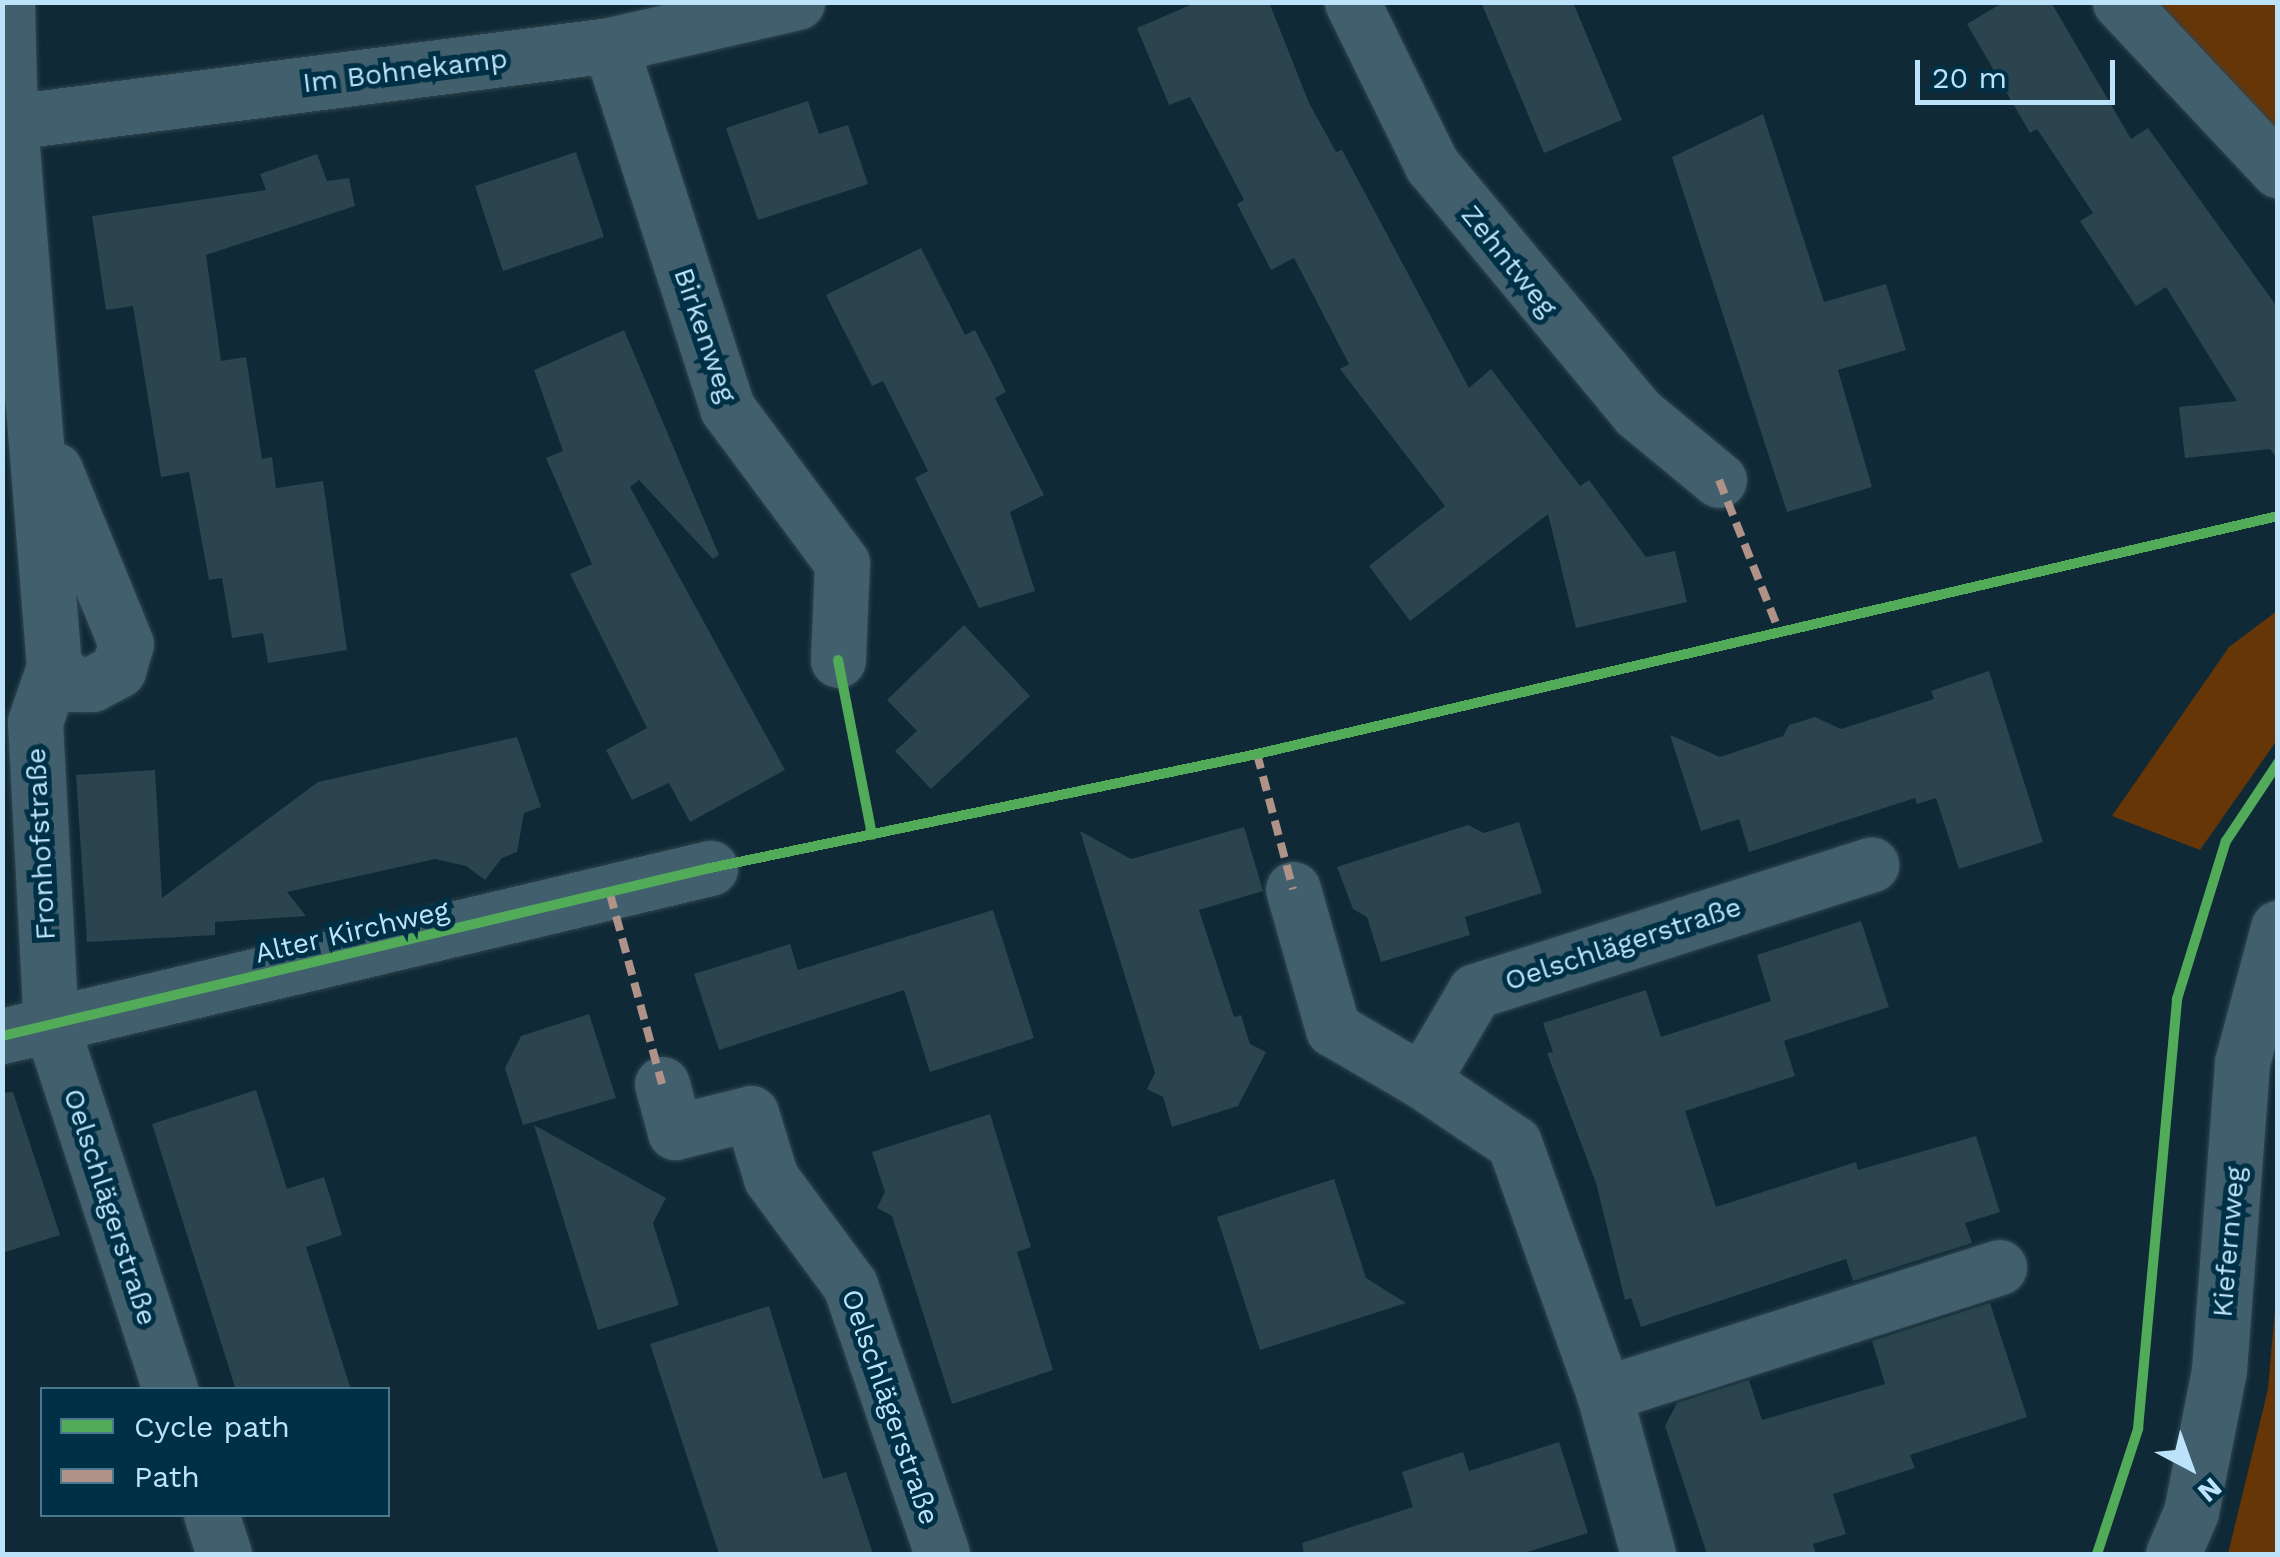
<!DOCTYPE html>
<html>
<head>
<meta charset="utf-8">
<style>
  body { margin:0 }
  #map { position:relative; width:2280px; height:1557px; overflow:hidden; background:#0f2a36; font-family:"Work Sans",sans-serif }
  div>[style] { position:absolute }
  .green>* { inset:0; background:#673607 }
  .building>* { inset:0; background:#2b444d }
  .roads { filter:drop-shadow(0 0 2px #304550) drop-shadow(0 0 2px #304550) }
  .minor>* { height:55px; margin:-27.5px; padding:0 27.5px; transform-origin:27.5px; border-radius:27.5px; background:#415f6d }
  .quiet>* { height:8px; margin-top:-4px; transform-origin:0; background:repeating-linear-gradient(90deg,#af9288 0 15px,transparent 0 23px) }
  .cycleway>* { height:10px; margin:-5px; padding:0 5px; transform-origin:5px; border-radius:5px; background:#51ab58 }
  span { translate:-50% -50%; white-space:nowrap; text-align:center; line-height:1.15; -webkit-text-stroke:10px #003045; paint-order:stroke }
  .street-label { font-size:28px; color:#bde3fa }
  .frame { position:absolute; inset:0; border:5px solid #bde3fa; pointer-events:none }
  .legend { position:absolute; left:40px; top:1387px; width:350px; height:130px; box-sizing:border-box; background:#003045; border:2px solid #4c788d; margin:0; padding:12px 18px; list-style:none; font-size:30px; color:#bde3fa }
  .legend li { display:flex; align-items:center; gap:20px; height:50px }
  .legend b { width:50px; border:2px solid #4c788d }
  .north { position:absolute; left:2140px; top:1417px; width:100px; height:100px; -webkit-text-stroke:8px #003045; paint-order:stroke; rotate:139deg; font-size:28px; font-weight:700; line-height:40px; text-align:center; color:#bde3fa }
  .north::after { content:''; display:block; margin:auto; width:35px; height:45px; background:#bde3fa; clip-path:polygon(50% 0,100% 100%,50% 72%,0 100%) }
  .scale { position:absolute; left:1915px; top:60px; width:200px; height:45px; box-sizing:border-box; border:5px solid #bde3fa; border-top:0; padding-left:12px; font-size:30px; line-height:35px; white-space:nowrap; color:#bde3fa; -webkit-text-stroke:8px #003045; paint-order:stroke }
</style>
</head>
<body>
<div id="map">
  <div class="green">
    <div style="clip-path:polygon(2154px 3px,2277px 3px,2277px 150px)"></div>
    <div style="clip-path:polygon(2277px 611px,2277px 740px,2200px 850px,2112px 816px,2229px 647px)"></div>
    <div style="clip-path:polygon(2277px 1287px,2277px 1554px,2228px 1554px,2268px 1389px)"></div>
  </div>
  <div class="building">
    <div style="clip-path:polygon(1197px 2px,1269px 2px,1309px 103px,1336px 152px,1342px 150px,1469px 388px,1491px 369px,1580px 486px,1589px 480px,1646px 557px,1675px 551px,1687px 602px,1576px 628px,1548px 514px,1410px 621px,1369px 566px,1445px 506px,1340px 369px,1349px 364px,1294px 258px,1271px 270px,1237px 204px,1244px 200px,1190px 97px,1169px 105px,1137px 28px)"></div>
    <div style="clip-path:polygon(1481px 2px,1573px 2px,1622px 120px,1544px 153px)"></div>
    <div style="clip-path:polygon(2004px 2px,2051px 2px,2131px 139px,2148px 128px,2278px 308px,2278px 460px,2270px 449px,2185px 458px,2179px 407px,2237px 401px,2166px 287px,2136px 306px,2080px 221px,2093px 213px,2037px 129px,2030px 133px,1967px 24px)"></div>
    <div style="clip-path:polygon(808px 101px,819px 134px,848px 125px,868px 184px,758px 220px,726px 128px)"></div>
    <div style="clip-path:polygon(1763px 114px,1824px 302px,1886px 284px,1906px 350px,1838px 370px,1872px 487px,1787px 512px,1672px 157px)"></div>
    <div style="clip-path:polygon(576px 152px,604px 237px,503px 271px,475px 186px)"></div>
    <div style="clip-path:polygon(317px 154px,327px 181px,349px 178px,355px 206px,206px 255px,221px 361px,246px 357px,262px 459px,272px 457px,276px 488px,323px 481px,347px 650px,268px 663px,263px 633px,232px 638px,222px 578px,209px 580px,189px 472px,161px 477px,133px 306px,106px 310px,92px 216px,266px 190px,260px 174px)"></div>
    <div style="clip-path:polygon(921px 248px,965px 335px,975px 330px,991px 361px,1006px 392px,995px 398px,1044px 495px,1010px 512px,1035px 591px,979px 608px,915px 478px,928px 471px,883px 381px,872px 386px,826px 295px)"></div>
    <div style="clip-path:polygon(624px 330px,719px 555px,713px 559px,639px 480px,630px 487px,785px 770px,690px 822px,669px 783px,632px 800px,606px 750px,647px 728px,570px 574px,592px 564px,546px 458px,563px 451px,534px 370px)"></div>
    <div style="clip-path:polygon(964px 625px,1030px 696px,931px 789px,895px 751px,917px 731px,887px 700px)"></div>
    <div style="clip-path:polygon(1989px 671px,2043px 842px,1959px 869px,1936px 798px,1917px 804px,1915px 798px,1749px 852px,1739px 819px,1701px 831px,1670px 735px,1720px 757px,1783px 736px,1789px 725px,1815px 717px,1841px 729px,1934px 699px,1931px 691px)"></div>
    <div style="clip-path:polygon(517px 737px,541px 807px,524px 813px,517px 852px,502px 858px,485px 880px,466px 866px,435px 859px,287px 892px,306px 916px,215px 922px,215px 935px,87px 942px,76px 775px,155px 770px,162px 898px,318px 782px)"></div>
    <div style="clip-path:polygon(1519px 822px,1542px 893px,1465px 917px,1470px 935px,1381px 962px,1367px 917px,1353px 909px,1337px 867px,1468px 825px,1484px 833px)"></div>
    <div style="clip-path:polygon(1244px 827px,1263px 891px,1199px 910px,1234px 1017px,1241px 1015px,1250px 1044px,1266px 1052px,1238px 1106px,1172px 1127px,1163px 1097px,1147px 1089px,1155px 1073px,1080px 831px,1131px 859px)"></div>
    <div style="clip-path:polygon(993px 910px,1034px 1038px,930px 1072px,904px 990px,719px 1050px,694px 974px,790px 944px,798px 970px)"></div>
    <div style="clip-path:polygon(1861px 921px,1889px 1007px,1784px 1041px,1795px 1076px,1685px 1111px,1716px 1207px,1856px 1162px,1858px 1170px,1976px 1136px,2000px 1212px,1965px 1223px,1972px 1243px,1853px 1281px,1846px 1259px,1641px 1327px,1631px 1298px,1625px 1300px,1596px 1183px,1547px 1053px,1553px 1052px,1543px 1023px,1646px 990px,1661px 1037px,1771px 1001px,1757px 955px)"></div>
    <div style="clip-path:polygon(589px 1014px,616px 1098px,523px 1125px,505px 1068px,521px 1036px)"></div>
    <div style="clip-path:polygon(256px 1090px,287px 1189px,324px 1177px,342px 1235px,306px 1247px,351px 1390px,236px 1390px,152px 1124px)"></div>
    <div style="clip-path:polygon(13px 1092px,60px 1235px,2px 1253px,2px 1093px)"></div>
    <div style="clip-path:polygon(990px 1114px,1031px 1247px,1017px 1252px,1053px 1370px,952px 1404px,892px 1216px,877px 1208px,885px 1192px,872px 1152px)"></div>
    <div style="clip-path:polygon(534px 1125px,666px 1198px,653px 1223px,679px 1305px,598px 1330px)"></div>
    <div style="clip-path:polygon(1334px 1179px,1366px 1278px,1406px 1303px,1260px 1350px,1217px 1217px)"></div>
    <div style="clip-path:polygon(1990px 1303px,2027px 1417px,1910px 1455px,1915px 1468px,1833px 1494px,1846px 1534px,1813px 1544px,1816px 1554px,1707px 1554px,1665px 1426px,1677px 1403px,1749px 1380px,1762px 1420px,1885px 1384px,1872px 1341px)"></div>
    <div style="clip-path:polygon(769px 1306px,823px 1479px,846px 1472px,873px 1554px,719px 1554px,650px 1344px)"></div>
    <div style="clip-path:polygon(1559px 1442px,1588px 1533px,1521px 1554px,1304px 1554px,1302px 1543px,1413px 1507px,1402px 1472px,1463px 1452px,1469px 1471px)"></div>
  </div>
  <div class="roads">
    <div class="minor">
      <div style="left:7px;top:2px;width:120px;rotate:88.6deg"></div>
      <div style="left:10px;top:122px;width:547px;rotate:85.38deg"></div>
      <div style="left:54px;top:667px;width:58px;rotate:109.1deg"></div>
      <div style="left:35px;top:722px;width:303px;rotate:87deg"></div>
      <div style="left:51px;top:1025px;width:384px;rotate:71.9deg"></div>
      <div style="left:1352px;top:2px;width:182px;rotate:63.9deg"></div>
      <div style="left:1432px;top:165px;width:322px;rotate:50.3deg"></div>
      <div style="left:1638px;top:413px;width:105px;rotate:39.6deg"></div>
      <div style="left:2120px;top:2px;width:231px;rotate:46.8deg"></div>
      <div style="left:610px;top:45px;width:381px;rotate:72.1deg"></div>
      <div style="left:727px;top:408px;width:193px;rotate:53.4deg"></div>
      <div style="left:842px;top:563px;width:97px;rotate:92.4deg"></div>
      <div style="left:10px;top:122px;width:605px;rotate:-7.31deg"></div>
      <div style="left:610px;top:45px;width:192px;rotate:-12.9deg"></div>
      <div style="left:54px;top:667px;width:25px;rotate:42deg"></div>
      <div style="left:73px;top:684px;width:19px"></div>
      <div style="left:92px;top:684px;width:30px;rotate:-28deg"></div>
      <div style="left:118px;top:670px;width:27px;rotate:-73deg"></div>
      <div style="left:126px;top:644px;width:188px;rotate:-112.2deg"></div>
      <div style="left:1293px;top:889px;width:146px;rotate:74.1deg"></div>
      <div style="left:1333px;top:1029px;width:103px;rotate:30.3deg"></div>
      <div style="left:2px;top:1036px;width:728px;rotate:-13.35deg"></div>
      <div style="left:662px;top:1084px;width:50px;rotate:74.8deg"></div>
      <div style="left:675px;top:1132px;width:78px;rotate:-14deg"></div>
      <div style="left:751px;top:1113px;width:68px;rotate:72.9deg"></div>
      <div style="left:771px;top:1178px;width:133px;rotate:53.6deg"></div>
      <div style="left:850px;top:1285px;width:284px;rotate:71.1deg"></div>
      <div style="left:1604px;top:1394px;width:415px;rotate:-17.8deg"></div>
      <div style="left:211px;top:1514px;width:42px;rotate:72deg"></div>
      <div style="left:1648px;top:1554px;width:166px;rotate:-105.4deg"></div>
      <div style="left:1604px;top:1394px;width:267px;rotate:-109.7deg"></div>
      <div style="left:1514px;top:1143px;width:111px;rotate:-146deg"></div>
      <div style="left:1422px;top:1081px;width:104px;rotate:-59.5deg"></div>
      <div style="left:1475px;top:991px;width:416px;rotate:-17.7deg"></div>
      <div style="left:2173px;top:1554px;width:46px;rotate:-66.8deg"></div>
      <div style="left:2191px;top:1512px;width:145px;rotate:-78.8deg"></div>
      <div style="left:2219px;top:1370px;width:308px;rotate:-85.7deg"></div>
      <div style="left:2242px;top:1063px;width:140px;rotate:-75.1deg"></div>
    </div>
  </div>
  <div class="quiet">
    <div style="left:1719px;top:480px;width:165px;rotate:68.3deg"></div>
    <div style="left:1257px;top:754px;width:140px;rotate:75.1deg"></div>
    <div style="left:610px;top:894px;width:197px;rotate:74.7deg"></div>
  </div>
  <div class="cycleway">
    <div style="left:838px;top:660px;width:178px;rotate:79deg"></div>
    <div style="left:2px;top:1036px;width:728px;rotate:-13.35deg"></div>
    <div style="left:710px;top:868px;width:559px;rotate:-11.77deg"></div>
    <div style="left:1257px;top:754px;width:1048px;rotate:-13.12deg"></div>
    <div style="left:2097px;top:1554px;width:132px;rotate:-71.8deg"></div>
    <div style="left:2138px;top:1429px;width:432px;rotate:-84.8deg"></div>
    <div style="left:2177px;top:999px;width:165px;rotate:-72.8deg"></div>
    <div style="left:2226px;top:841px;width:94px;rotate:-56.3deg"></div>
  </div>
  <div class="street-label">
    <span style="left:405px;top:71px;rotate:-7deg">Im Bohnekamp</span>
    <span style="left:1509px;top:261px;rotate:51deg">Zehntweg</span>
    <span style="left:705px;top:335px;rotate:71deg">Birkenweg</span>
    <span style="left:41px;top:844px;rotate:-93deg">Fronhofstraße</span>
    <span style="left:352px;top:932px;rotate:-13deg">Alter Kirchweg</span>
    <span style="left:1623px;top:944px;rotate:-18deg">Oelschlägerstraße</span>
    <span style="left:110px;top:1207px;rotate:72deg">Oelschlägerstraße</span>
    <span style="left:2229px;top:1242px;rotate:-85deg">Kiefernweg</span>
    <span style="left:890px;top:1407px;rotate:71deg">Oelschlägerstraße</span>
  </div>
  <div class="frame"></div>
  <ul class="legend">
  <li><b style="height:12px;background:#51ab58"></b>Cycle path</li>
  <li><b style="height:12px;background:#af9288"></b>Path</li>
  </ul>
  <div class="north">N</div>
  <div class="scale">20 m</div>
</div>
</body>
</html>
